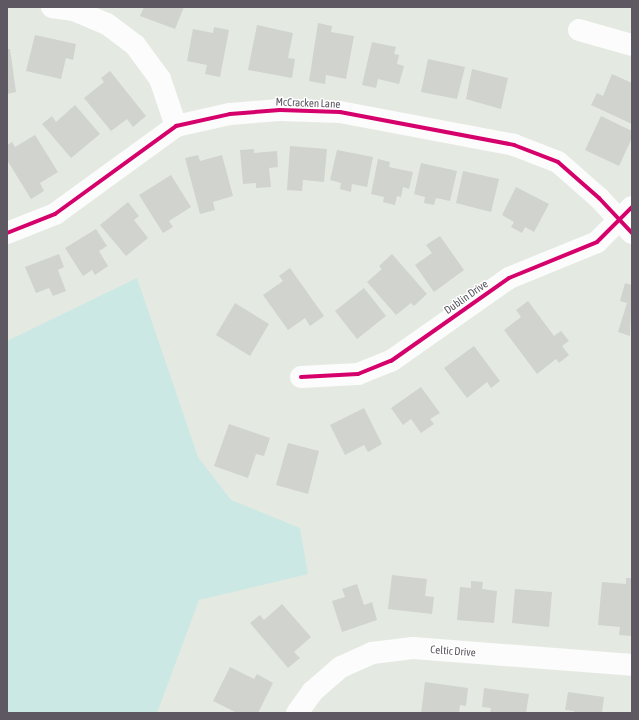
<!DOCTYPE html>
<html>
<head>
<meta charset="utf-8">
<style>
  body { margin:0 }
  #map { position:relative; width:639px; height:720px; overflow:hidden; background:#e4eae2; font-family:"Asap Condensed",sans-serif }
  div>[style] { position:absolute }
  .green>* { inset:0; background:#cce8e4 }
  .building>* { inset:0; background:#d0d3ce }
  .minor>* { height:22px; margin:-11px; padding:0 11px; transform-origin:11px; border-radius:11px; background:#fbfcfb }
  .cycleway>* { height:4px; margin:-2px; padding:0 2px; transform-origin:2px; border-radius:2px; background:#d6006c }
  span { translate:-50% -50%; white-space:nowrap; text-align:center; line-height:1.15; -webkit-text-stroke:3px #fff; paint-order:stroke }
  .street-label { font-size:11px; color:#5d5862 }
  .frame { position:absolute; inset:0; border:8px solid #5d5862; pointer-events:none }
</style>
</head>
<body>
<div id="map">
  <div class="green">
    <div style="clip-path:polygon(137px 278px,198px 457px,231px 500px,300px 528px,308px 574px,199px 600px,157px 713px,7px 713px,7px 341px)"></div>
  </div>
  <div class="building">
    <div style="clip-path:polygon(144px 7px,184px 7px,175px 29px,140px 16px)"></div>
    <div style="clip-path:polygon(318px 23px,332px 26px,331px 32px,354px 36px,346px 79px,326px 75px,325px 84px,309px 81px)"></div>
    <div style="clip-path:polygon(257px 25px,293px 33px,288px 58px,295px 59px,292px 78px,248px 70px)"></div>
    <div style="clip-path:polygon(214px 27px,229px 30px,220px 77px,205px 74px,207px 65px,187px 61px,193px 29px,213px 33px)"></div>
    <div style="clip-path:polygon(35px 35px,76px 44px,73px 60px,66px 58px,61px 79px,26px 71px)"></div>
    <div style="clip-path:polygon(372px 42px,396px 47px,394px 54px,399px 55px,397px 64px,404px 66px,399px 84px,378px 79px,376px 88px,362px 85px)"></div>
    <div style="clip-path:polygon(7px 49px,10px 49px,16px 92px,7px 94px)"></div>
    <div style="clip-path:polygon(428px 59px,465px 67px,457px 99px,421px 92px)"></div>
    <div style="clip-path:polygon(472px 69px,508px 78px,501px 109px,466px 99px)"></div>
    <div style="clip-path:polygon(110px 71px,146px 116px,133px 127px,127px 119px,111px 131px,84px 98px,104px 82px,101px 78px)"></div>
    <div style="clip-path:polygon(612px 74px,632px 83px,632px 124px,591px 105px,597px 93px,603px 96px)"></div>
    <div style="clip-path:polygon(75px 105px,100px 134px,71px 158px,42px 124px,52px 116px,56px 122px)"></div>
    <div style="clip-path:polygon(601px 116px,632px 131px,632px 138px,619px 166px,585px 150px)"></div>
    <div style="clip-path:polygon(35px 135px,58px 172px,40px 183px,44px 191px,31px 199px,7px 160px,7px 145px,12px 142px,15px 147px)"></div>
    <div style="clip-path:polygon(290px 146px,327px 149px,324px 182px,303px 180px,302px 191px,287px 190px)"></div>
    <div style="clip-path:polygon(254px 149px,254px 153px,277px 151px,278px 167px,269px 168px,271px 187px,256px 188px,256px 183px,243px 184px,240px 150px)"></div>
    <div style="clip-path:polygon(337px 150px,373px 157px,367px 187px,352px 184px,351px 192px,340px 189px,341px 183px,330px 180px)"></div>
    <div style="clip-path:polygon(198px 155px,200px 161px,222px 155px,233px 196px,213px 202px,215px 210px,200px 214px,185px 158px)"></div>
    <div style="clip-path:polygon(378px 159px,390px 162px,389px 167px,413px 172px,409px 189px,403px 187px,401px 197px,397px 196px,395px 205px,383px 202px,384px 197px,371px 194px)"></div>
    <div style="clip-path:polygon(421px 163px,457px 171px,450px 201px,436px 198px,434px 205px,424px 203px,425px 197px,414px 194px)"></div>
    <div style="clip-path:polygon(463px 171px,499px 179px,491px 212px,456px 203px)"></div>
    <div style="clip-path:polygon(171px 175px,191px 207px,169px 221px,173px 227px,163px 233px,139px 195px)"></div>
    <div style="clip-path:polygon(516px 187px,549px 204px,534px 232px,525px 227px,522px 233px,511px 227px,514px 222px,502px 215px)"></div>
    <div style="clip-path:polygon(128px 202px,139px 216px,134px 220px,148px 238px,126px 256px,100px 225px)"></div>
    <div style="clip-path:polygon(96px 229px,107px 246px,99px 251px,108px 266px,95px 275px,92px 270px,83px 276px,65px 248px)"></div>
    <div style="clip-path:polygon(440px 236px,464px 270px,434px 292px,415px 265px,432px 253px,426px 245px)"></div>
    <div style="clip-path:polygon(59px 254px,64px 267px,58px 270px,66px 291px,53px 296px,49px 288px,36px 293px,25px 267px)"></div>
    <div style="clip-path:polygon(392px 254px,427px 294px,414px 306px,411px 303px,396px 315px,367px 282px,382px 269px,379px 266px)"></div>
    <div style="clip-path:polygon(290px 268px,324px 316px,310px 326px,305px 318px,288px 330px,263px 295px,283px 281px,279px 276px)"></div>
    <div style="clip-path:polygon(625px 283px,632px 285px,630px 336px,618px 332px,627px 303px,620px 301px)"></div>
    <div style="clip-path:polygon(364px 288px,386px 316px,357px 339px,335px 311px)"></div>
    <div style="clip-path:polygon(528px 301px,554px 336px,561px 331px,569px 341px,562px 346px,569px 355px,559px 363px,556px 359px,537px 374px,504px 330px,521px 317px,516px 310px)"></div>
    <div style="clip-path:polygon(235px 303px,269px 324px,250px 356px,216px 335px)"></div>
    <div style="clip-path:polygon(474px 346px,500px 381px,491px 388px,487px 382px,467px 398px,444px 368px)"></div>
    <div style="clip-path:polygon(421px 387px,440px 413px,430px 419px,434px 424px,421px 433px,411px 419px,403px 425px,391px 408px)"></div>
    <div style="clip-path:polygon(364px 408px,382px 444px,368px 452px,364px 445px,345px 455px,330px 425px)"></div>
    <div style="clip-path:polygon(229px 424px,270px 438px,264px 456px,256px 454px,248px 478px,214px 466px)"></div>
    <div style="clip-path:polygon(288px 443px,319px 451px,308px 494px,276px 485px)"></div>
    <div style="clip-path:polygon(392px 575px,427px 579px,425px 596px,434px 597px,432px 614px,388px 609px)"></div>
    <div style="clip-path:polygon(626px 578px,632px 578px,632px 636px,619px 635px,620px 627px,598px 625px,602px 582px,626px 584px)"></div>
    <div style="clip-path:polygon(471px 581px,483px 582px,482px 589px,497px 591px,494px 623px,457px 620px,460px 587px,471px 588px)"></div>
    <div style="clip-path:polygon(357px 584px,364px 605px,372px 602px,377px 620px,342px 632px,332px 601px,345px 597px,342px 589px)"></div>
    <div style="clip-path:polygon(515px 589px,552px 592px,549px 627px,512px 623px)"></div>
    <div style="clip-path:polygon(282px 604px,311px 637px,294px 652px,300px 658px,288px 668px,250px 623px,260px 615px,264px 620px)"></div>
    <div style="clip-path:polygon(230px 667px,254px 679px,257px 674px,273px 683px,258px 713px,237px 713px,213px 701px)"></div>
    <div style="clip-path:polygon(425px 682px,468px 688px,466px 706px,460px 705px,459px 713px,421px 713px)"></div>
    <div style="clip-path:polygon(484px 688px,529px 694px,526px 713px,490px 713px,491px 708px,482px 707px)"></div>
    <div style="clip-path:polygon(568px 692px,604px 697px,602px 713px,574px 713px,574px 711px,565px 710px)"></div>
  </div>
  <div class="minor">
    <div style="left:52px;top:7px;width:22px;rotate:8deg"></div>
    <div style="left:74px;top:10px;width:36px;rotate:23deg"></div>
    <div style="left:107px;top:24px;width:35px;rotate:37deg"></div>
    <div style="left:135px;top:45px;width:42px;rotate:53.7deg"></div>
    <div style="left:160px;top:79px;width:50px;rotate:71.2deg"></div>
    <div style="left:579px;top:30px;width:55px;rotate:15.8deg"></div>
    <div style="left:7px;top:233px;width:52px;rotate:-21.6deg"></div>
    <div style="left:55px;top:214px;width:150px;rotate:-36deg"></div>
    <div style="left:176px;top:126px;width:55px;rotate:-12.5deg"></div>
    <div style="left:230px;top:114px;width:50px;rotate:-4.6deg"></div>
    <div style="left:280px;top:110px;width:60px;rotate:1.9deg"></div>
    <div style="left:340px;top:112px;width:177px;rotate:10.7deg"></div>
    <div style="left:514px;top:145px;width:47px;rotate:21.1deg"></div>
    <div style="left:558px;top:162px;width:55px;rotate:41.3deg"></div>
    <div style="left:599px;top:198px;width:48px;rotate:46.7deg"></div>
    <div style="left:301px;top:377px;width:57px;rotate:-3deg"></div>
    <div style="left:358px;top:374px;width:35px;rotate:-22deg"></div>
    <div style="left:391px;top:361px;width:144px;rotate:-35.1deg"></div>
    <div style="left:509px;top:278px;width:95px;rotate:-22.2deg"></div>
    <div style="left:597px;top:242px;width:49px;rotate:-45deg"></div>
    <div style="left:297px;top:713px;width:26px;rotate:-54deg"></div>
    <div style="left:312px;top:692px;width:38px;rotate:-41deg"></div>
    <div style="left:341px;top:667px;width:34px;rotate:-24deg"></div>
    <div style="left:372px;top:653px;width:41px;rotate:-7deg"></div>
    <div style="left:413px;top:648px;width:220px;rotate:4.4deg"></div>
  </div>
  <div class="cycleway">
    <div style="left:7px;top:233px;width:52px;rotate:-21.6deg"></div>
    <div style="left:55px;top:214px;width:150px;rotate:-36deg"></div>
    <div style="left:176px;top:126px;width:55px;rotate:-12.5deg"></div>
    <div style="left:230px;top:114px;width:50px;rotate:-4.6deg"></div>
    <div style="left:280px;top:110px;width:60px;rotate:1.9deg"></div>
    <div style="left:340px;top:112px;width:177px;rotate:10.7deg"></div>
    <div style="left:514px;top:145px;width:47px;rotate:21.1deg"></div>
    <div style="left:558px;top:162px;width:55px;rotate:41.3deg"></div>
    <div style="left:599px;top:198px;width:48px;rotate:46.7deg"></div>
    <div style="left:301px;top:377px;width:57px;rotate:-3deg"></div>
    <div style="left:358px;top:374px;width:35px;rotate:-22deg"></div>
    <div style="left:391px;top:361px;width:144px;rotate:-35.1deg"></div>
    <div style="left:509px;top:278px;width:95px;rotate:-22.2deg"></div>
    <div style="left:597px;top:242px;width:49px;rotate:-45deg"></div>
  </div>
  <div class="street-label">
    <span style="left:308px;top:103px;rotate:2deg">McCracken Lane</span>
    <span style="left:466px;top:297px;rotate:-35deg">Dublin Drive</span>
    <span style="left:453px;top:651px;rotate:4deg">Celtic Drive</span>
  </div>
  <div class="frame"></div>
</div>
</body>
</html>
